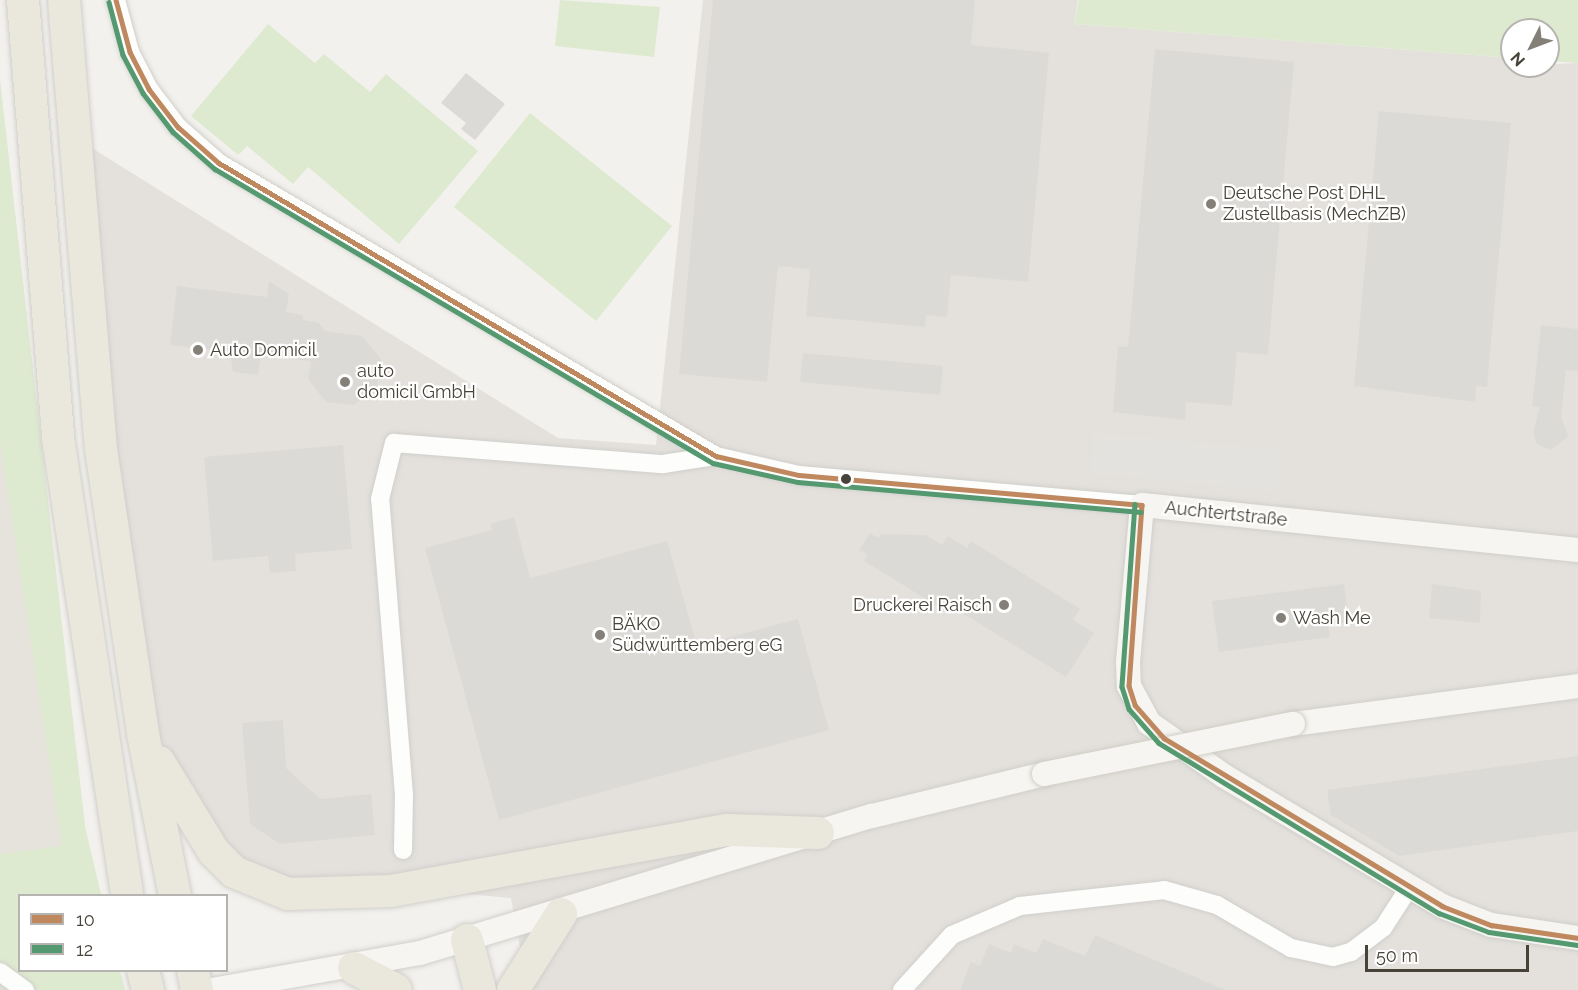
<!DOCTYPE html>
<html>
<head>
<meta charset="utf-8">
<style>
  body { margin:0 }
  #map { position:relative; width:1578px; height:990px; overflow:hidden; background:#f2f1ed; font-family:Raleway,sans-serif }
  div>[style] { position:absolute }
  .residential>* { inset:0; background:#e5e3dc }
  .industrial>* { inset:0; background:#e4e1dd }
  .green>* { inset:0; background:#deead0 }
  .parking>* { inset:0; background:#e4e2de }
  .building>* { inset:0; background:#dcdad6 }
  .roads { filter:drop-shadow(0 0 2px #d0cfcb) drop-shadow(0 0 2px #d0cfcb) }
  .street>* { height:18px; margin:-9px; padding:0 9px; transform-origin:9px; border-radius:9px; background:#fdfdfc }
  .secondary>* { height:24px; margin:-12px; padding:0 12px; transform-origin:12px; border-radius:12px; background:#f6f5f1 }
  .highway>* { height:32px; margin:-16px; padding:0 16px; transform-origin:16px; border-radius:16px; background:#eae7dc }
  .bridges { filter:drop-shadow(0 0 2px #d0cec5) drop-shadow(0 0 2px #d0cec5) }
  .secondary-bridge>* { height:24px; margin:-12px; padding:0 12px; transform-origin:12px; border-radius:12px; background:#f6f5f1 }
  .bus-1>* { height:4.5px; margin:-2.25px; padding:0 2.25px; transform-origin:2.25px; border-radius:2.25px; background:#bf885f }
  .bus-2>* { height:4.5px; margin:-2.25px; padding:0 2.25px; transform-origin:2.25px; border-radius:2.25px; background:#54996f }
  .dots>* { width:16px; height:16px; translate:-50% -50%; box-sizing:border-box; border:3px solid #fff; border-radius:50% }
  span { translate:-50% -50%; white-space:nowrap; text-align:center; line-height:1.15; -webkit-text-stroke:4.5px #fff; paint-order:stroke }
  .poi-label { font-size:18px; color:#484339 }
  .left { translate:0 -50%; text-align:left }
  .right { translate:-100% -50%; text-align:right }
  .street-label { font-size:18px; color:#484339 }
  .legend { position:absolute; left:18px; top:894px; width:210px; height:78px; box-sizing:border-box; background:#fff; border:2px solid #b6b4b0; margin:0; padding:8px 10px; list-style:none; font-size:18px; color:#484339 }
  .legend li { display:flex; align-items:center; gap:12px; height:30px }
  .legend b { width:30px; border:2px solid #b6b4b0 }
  .north { position:absolute; left:1500px; top:18px; width:60px; height:60px; box-sizing:border-box; background:#fff; border:2px solid #b6b4b0; border-radius:50%; rotate:228deg; font-size:16px; font-weight:700; line-height:24px; text-align:center; color:#484339 }
  .north::after { content:''; display:block; margin:auto; width:21px; height:27px; background:#848078; clip-path:polygon(50% 0,100% 100%,50% 72%,0 100%) }
  .scale { position:absolute; left:1365px; top:945px; width:164px; height:27px; box-sizing:border-box; border:3px solid #484339; border-top:0; padding-left:8px; font-size:18px; line-height:21px; white-space:nowrap; color:#484339; -webkit-text-stroke:4px #fff; paint-order:stroke }
</style>
</head>
<body>
<div id="map">
  <div class="residential">
    <div style="clip-path:polygon(0 81px,85px 827px,101px 895px,20px 896px,20px 970px,120px 971px,125px 990px,0 990px)"></div>
  </div>
  <div class="industrial">
    <div style="clip-path:polygon(703px 0,1078px 0,1074px 24px,1512px 58px,1512px 66px,1578px 63px,1578px 990px,528px 990px,511px 898px,234px 872px,143px 734px,74px 137px,558px 438px,656px 445px)"></div>
  </div>
  <div class="green">
    <div style="clip-path:polygon(560px 0,660px 7px,654px 57px,555px 46px)"></div>
    <div style="clip-path:polygon(1079px 0,1578px 0,1578px 63px,1548px 61px,1548px 30px,1512px 30px,1512px 58px,1074px 24px)"></div>
    <div style="clip-path:polygon(268px 24px,315px 63px,324px 54px,370px 92px,386px 74px,478px 151px,399px 244px,308px 167px,293px 184px,247px 146px,238px 155px,191px 116px)"></div>
    <div style="clip-path:polygon(0 81px,85px 827px,101px 895px,20px 896px,20px 970px,120px 971px,125px 990px,25px 990px,0 972px,0 854px,62px 846px,0 441px)"></div>
    <div style="clip-path:polygon(530px 113px,672px 226px,596px 321px,454px 207px)"></div>
  </div>
  <div class="parking">
    <div style="clip-path:polygon(1093px 433px,1281px 450px,1278px 491px,1090px 473px)"></div>
  </div>
  <div class="building">
    <div style="clip-path:polygon(713px 0,975px 0,971px 45px,1049px 53px,1028px 282px,951px 275px,947px 317px,926px 315px,925px 327px,806px 316px,810px 269px,778px 266px,767px 382px,679px 374px)"></div>
    <div style="clip-path:polygon(1155px 49px,1294px 62px,1268px 355px,1237px 352px,1232px 406px,1186px 402px,1185px 420px,1113px 412px,1118px 346px,1128px 347px)"></div>
    <div style="clip-path:polygon(466px 73px,505px 104px,475px 140px,461px 129px,466px 123px,441px 103px)"></div>
    <div style="clip-path:polygon(1379px 111px,1511px 123px,1487px 387px,1476px 386px,1475px 402px,1354px 386px)"></div>
    <div style="clip-path:polygon(269px 281px,289px 294px,286px 312px,303px 315px,303px 320px,319px 323px,325px 331px,362px 336px,381px 359px,377px 387px,354px 405px,326px 402px,308px 379px,311px 361px,261px 355px,258px 375px,233px 372px,230px 352px,170px 345px,177px 286px,267px 297px)"></div>
    <div style="clip-path:polygon(1541px 325px,1578px 329px,1578px 371px,1566px 370px,1561px 417px,1568px 436px,1551px 450px,1537px 444px,1533px 433px,1540px 407px,1532px 406px)"></div>
    <div style="clip-path:polygon(803px 353px,943px 366px,940px 395px,800px 382px)"></div>
    <div style="clip-path:polygon(343px 445px,352px 549px,295px 554px,296px 571px,270px 573px,268px 556px,213px 561px,204px 457px)"></div>
    <div style="clip-path:polygon(514px 517px,530px 578px,667px 541px,697px 646px,798px 619px,829px 730px,499px 820px,425px 548px,492px 530px,490px 524px)"></div>
    <div style="clip-path:polygon(870px 533px,878px 538px,881px 534px,926px 535px,942px 545px,948px 536px,967px 548px,971px 541px,1080px 609px,1073px 620px,1094px 633px,1066px 677px,951px 606px,947px 612px,864px 561px,868px 555px,859px 550px)"></div>
    <div style="clip-path:polygon(1344px 584px,1349px 622px,1328px 625px,1330px 637px,1219px 652px,1212px 601px)"></div>
    <div style="clip-path:polygon(1432px 584px,1481px 591px,1480px 623px,1429px 618px)"></div>
    <div style="clip-path:polygon(283px 720px,286px 768px,320px 799px,371px 794px,375px 835px,280px 844px,250px 824px,242px 723px)"></div>
    <div style="clip-path:polygon(1578px 756px,1578px 831px,1399px 856px,1331px 815px,1327px 790px)"></div>
    <div style="clip-path:polygon(1095px 935px,1226px 990px,960px 990px,971px 962px,980px 966px,989px 944px,1011px 953px,1014px 944px,1036px 953px,1043px 939px,1085px 956px)"></div>
  </div>
  <div class="roads">
    <div class="street">
      <div style="left:116px;top:0;width:54px;rotate:74.9deg"></div>
      <div style="left:130px;top:52px;width:42px;rotate:62.8deg"></div>
      <div style="left:149px;top:89px;width:48px;rotate:52.7deg"></div>
      <div style="left:178px;top:127px;width:55px;rotate:41.3deg"></div>
      <div style="left:219px;top:163px;width:577px;rotate:30.52deg"></div>
      <div style="left:716px;top:456px;width:85px;rotate:12.9deg"></div>
      <div style="left:799px;top:475px;width:344px;rotate:5deg"></div>
      <div style="left:403px;top:850px;width:55px;rotate:-89deg"></div>
      <div style="left:404px;top:795px;width:297px;rotate:-94.6deg"></div>
      <div style="left:380px;top:499px;width:58px;rotate:-76deg"></div>
      <div style="left:394px;top:443px;width:270px;rotate:4.5deg"></div>
      <div style="left:663px;top:464px;width:54px;rotate:-8.6deg"></div>
      <div style="left:0;top:972px;width:31px;rotate:36deg"></div>
      <div style="left:902px;top:990px;width:74px;rotate:-47.7deg"></div>
      <div style="left:952px;top:935px;width:74px;rotate:-23.1deg"></div>
      <div style="left:1020px;top:906px;width:145px;rotate:-6.3deg"></div>
      <div style="left:1164px;top:890px;width:55px;rotate:15.8deg"></div>
      <div style="left:1217px;top:905px;width:86px;rotate:30.2deg"></div>
      <div style="left:1291px;top:948px;width:43px;rotate:12.1deg"></div>
      <div style="left:1333px;top:957px;width:19px;rotate:-16deg"></div>
      <div style="left:1351px;top:952px;width:40px;rotate:-37deg"></div>
      <div style="left:1383px;top:928px;width:46px;rotate:-57.3deg"></div>
    </div>
    <div class="secondary">
      <div style="left:1578px;top:550px;width:438px;rotate:-174.1deg"></div>
      <div style="left:1142px;top:505px;width:158px;rotate:95.1deg"></div>
      <div style="left:1128px;top:662px;width:24px;rotate:88deg"></div>
      <div style="left:1129px;top:686px;width:42px;rotate:61.6deg"></div>
      <div style="left:1149px;top:723px;width:92px;rotate:35.2deg"></div>
      <div style="left:1224px;top:776px;width:254px;rotate:30.8deg"></div>
      <div style="left:1442px;top:906px;width:53px;rotate:21.2deg"></div>
      <div style="left:1491px;top:925px;width:88px;rotate:8.5deg"></div>
      <div style="left:1293px;top:724px;width:288px;rotate:-7.6deg"></div>
      <div style="left:212px;top:990px;width:211px;rotate:-10.1deg"></div>
      <div style="left:420px;top:953px;width:472px;rotate:-16.9deg"></div>
      <div style="left:872px;top:816px;width:177px;rotate:-13.7deg"></div>
    </div>
    <div class="highway">
      <div style="left:23px;top:0;width:445px;rotate:85.4deg"></div>
      <div style="left:59px;top:444px;width:457px;rotate:81.4deg"></div>
      <div style="left:64px;top:0;width:451px;rotate:85.3deg"></div>
      <div style="left:101px;top:449px;width:288px;rotate:81.6deg"></div>
      <div style="left:143px;top:734px;width:165px;rotate:78.8deg"></div>
      <div style="left:159px;top:762px;width:105px;rotate:58.6deg"></div>
      <div style="left:214px;top:852px;width:28px;rotate:45deg"></div>
      <div style="left:234px;top:872px;width:58px;rotate:22.2deg"></div>
      <div style="left:288px;top:894px;width:103px;rotate:-1.7deg"></div>
      <div style="left:391px;top:891px;width:342px;rotate:-10.3deg"></div>
      <div style="left:728px;top:830px;width:90px;rotate:1.9deg"></div>
      <div style="left:467px;top:940px;width:52px;rotate:75.4deg"></div>
      <div style="left:354px;top:968px;width:47px;rotate:27.6deg"></div>
      <div style="left:143px;top:970px;width:21px;rotate:76deg"></div>
      <div style="left:193px;top:970px;width:20px;rotate:79deg"></div>
      <div style="left:513px;top:990px;width:90px;rotate:-57.7deg"></div>
    </div>
  </div>
  <div class="bridges">
    <div class="secondary-bridge">
      <div style="left:1044px;top:774px;width:254px;rotate:-11.4deg"></div>
    </div>
  </div>
  <div class="bus-1">
    <div style="left:116px;top:0;width:54px;rotate:74.9deg"></div>
    <div style="left:130px;top:52px;width:42px;rotate:62.8deg"></div>
    <div style="left:149px;top:89px;width:48px;rotate:52.7deg"></div>
    <div style="left:178px;top:127px;width:55px;rotate:41.3deg"></div>
    <div style="left:219px;top:163px;width:577px;rotate:30.52deg"></div>
    <div style="left:716px;top:456px;width:85px;rotate:12.9deg"></div>
    <div style="left:799px;top:475px;width:344px;rotate:5deg"></div>
    <div style="left:1142px;top:505px;width:181px;rotate:94.1deg"></div>
    <div style="left:1129px;top:686px;width:20px;rotate:72deg"></div>
    <div style="left:1135px;top:705px;width:44px;rotate:48.7deg"></div>
    <div style="left:1164px;top:738px;width:325px;rotate:31.1deg"></div>
    <div style="left:1442px;top:906px;width:53px;rotate:21.2deg"></div>
    <div style="left:1491px;top:925px;width:88px;rotate:8.5deg"></div>
  </div>
  <div class="bus-2">
    <div style="left:109px;top:2px;width:55px;rotate:75.2deg"></div>
    <div style="left:123px;top:55px;width:43px;rotate:62.2deg"></div>
    <div style="left:143px;top:93px;width:49px;rotate:52.4deg"></div>
    <div style="left:173px;top:132px;width:56px;rotate:41.4deg"></div>
    <div style="left:215px;top:169px;width:578px;rotate:30.56deg"></div>
    <div style="left:713px;top:463px;width:87px;rotate:12.6deg"></div>
    <div style="left:798px;top:482px;width:344px;rotate:5deg"></div>
    <div style="left:1135px;top:504px;width:183px;rotate:94.1deg"></div>
    <div style="left:1122px;top:687px;width:23px;rotate:72deg"></div>
    <div style="left:1129px;top:709px;width:45px;rotate:48.6deg"></div>
    <div style="left:1159px;top:743px;width:328px;rotate:31.3deg"></div>
    <div style="left:1439px;top:913px;width:53px;rotate:20.8deg"></div>
    <div style="left:1489px;top:932px;width:89px;rotate:8.4deg"></div>
  </div>
  <div class="dots">
    <div style="left:1211px;top:204px;background:#848078"></div>
    <div style="left:198px;top:350px;background:#848078"></div>
    <div style="left:345px;top:382px;background:#848078"></div>
    <div style="left:846px;top:479px;background:#484339"></div>
    <div style="left:1004px;top:605px;background:#848078"></div>
    <div style="left:1281px;top:618px;background:#848078"></div>
    <div style="left:600px;top:635px;background:#848078"></div>
  </div>
  <div class="poi-label">
    <span class="left" style="left:1223px;top:204px">Deutsche Post DHL<br>Zustellbasis (MechZB)</span>
    <span class="left" style="left:210px;top:350px">Auto Domicil</span>
    <span class="left" style="left:357px;top:382px">auto<br>domicil GmbH</span>
    <span class="right" style="left:992px;top:605px">Druckerei Raisch</span>
    <span class="left" style="left:1293px;top:618px">Wash Me</span>
    <span class="left" style="left:612px;top:635px">BÄKO<br>Südwürttemberg eG</span>
  </div>
  <div class="street-label">
    <span style="left:1226px;top:514px;rotate:6deg">Auchtertstraße</span>
  </div>
  <ul class="legend">
  <li><b style="height:8px;background:#bf885f"></b>10</li>
  <li><b style="height:8px;background:#54996f"></b>12</li>
  </ul>
  <div class="north">N</div>
  <div class="scale">50 m</div>
</div>
</body>
</html>
